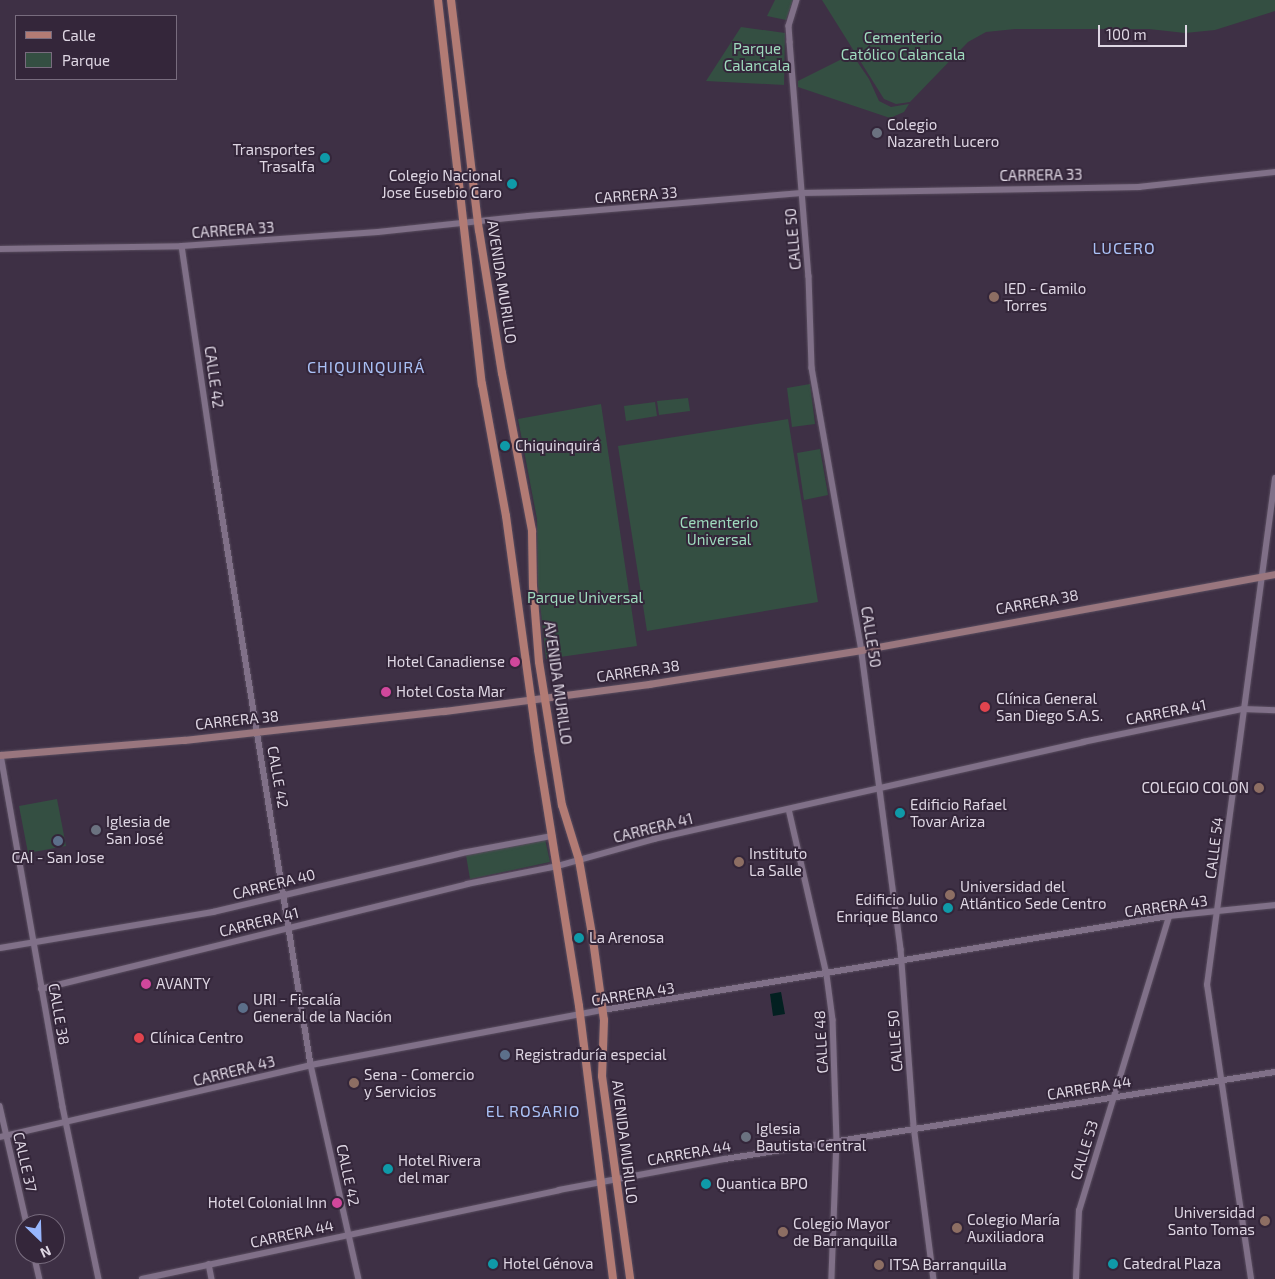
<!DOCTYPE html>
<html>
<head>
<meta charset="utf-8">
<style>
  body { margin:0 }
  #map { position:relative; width:1275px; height:1279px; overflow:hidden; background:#3e3045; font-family:"Exo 2",sans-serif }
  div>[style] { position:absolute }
  .green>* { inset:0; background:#344f42 }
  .water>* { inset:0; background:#032021 }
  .roads { filter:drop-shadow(0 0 1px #594d5f) drop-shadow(0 0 1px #594d5f) }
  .tertiary>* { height:5.5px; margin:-2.75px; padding:0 2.75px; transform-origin:2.75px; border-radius:2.75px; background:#807088 }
  .secondary>* { height:7px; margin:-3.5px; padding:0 3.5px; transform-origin:3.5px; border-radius:3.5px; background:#99767e }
  .primary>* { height:8px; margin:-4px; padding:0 4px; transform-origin:4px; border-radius:4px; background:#b27b74 }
  .dots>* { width:14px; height:14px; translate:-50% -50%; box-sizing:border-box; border:2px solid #34263a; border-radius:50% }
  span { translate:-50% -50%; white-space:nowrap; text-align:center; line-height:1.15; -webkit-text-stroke:4px #34263a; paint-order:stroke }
  .park-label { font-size:15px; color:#9edabd }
  .poi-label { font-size:15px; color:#ded6e3 }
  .left { translate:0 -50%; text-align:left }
  .right { translate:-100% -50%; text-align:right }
  .street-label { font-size:15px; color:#ded6e3 }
  .neighbourhood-label { font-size:16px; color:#a9c0f5; letter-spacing:1px }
  .legend { position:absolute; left:15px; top:15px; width:162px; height:65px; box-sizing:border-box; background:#34263a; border:1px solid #786c7e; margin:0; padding:6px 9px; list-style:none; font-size:15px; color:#ded6e3 }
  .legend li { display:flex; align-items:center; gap:10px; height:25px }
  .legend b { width:25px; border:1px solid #786c7e }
  .north { position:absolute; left:15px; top:1214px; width:50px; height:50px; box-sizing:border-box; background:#34263a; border:1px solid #786c7e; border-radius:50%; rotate:156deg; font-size:14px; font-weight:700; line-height:20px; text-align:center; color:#ded6e3 }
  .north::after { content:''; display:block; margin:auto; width:18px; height:22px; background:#97b6fd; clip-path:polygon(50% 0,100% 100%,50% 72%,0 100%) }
  .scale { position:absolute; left:1098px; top:25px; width:89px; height:22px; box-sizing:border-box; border:2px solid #ded6e3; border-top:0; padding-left:6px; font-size:15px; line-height:18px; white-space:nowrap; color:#ded6e3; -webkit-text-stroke:4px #34263a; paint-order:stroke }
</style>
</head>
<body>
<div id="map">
  <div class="green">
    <div style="clip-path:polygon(775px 0,793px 0,786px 20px,767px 16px)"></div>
    <div style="clip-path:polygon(822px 0,1275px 0,1275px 11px,1215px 30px,1185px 33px,1149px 29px,1015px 29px,986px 32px,968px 42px,910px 102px,896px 104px,884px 99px)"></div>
    <div style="clip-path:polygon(741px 27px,785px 33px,784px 85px,706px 81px)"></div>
    <div style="clip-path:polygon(852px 54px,869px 79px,879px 101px,891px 107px,909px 104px,904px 112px,890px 118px,798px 87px,798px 81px)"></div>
    <div style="clip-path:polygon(810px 384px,815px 424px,792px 427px,787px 388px)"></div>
    <div style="clip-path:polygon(688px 398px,690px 411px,659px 415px,657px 401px)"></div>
    <div style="clip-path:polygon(655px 402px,657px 416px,626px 421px,624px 406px)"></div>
    <div style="clip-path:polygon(601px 404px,637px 646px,546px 659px,538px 585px,537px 519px,518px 419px)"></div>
    <div style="clip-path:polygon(788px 419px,818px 602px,647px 631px,618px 446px)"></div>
    <div style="clip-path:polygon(820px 449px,828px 495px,804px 500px,797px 453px)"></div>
    <div style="clip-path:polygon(57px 799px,66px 846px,28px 853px,19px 806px)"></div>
    <div style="clip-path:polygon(545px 839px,550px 862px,470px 879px,466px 855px)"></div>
  </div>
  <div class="water">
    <div style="clip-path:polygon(781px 992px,785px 1014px,773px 1016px,770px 994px)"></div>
  </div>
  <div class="roads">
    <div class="tertiary">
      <div style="left:797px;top:0;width:27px;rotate:107deg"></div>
      <div style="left:789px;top:26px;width:16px;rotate:86deg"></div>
      <div style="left:790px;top:42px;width:235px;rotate:85.4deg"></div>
      <div style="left:809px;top:276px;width:92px;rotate:88.1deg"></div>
      <div style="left:812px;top:368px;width:289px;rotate:80deg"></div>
      <div style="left:862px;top:653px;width:299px;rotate:82.5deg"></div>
      <div style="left:901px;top:949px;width:177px;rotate:85.8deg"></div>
      <div style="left:914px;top:1126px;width:154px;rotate:82.6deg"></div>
      <div style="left:182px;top:246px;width:226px;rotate:81.6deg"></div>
      <div style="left:215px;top:470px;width:603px;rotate:80.83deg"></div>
      <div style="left:311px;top:1065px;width:219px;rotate:77.4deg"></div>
      <div style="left:0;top:249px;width:182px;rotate:-0.9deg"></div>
      <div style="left:182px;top:246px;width:196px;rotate:-4.1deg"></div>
      <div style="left:378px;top:232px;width:151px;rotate:-6.1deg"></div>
      <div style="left:528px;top:216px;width:274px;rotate:-4.8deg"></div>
      <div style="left:801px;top:193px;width:338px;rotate:-1deg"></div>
      <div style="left:1139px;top:187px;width:137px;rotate:-6.3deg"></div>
      <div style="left:1px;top:755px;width:357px;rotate:80deg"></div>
      <div style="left:63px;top:1107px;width:176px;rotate:78.2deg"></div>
      <div style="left:789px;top:809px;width:170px;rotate:77.1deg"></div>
      <div style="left:827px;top:975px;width:45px;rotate:82.4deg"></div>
      <div style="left:833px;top:1020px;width:120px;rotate:88.1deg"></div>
      <div style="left:837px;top:1140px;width:139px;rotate:92.1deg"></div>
      <div style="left:0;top:948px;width:216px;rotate:-9.6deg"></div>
      <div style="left:213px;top:912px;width:256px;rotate:-13.3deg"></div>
      <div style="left:462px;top:853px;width:92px;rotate:-10.7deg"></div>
      <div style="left:41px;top:989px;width:439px;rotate:-13.8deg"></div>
      <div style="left:467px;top:884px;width:93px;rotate:-11.2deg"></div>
      <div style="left:558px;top:866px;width:100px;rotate:-15.7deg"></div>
      <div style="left:654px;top:839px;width:440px;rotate:-12.7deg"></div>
      <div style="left:1083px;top:742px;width:163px;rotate:-11.7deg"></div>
      <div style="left:1243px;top:709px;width:32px;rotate:2deg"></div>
      <div style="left:0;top:1106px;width:121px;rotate:77.1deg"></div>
      <div style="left:0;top:1137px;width:319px;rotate:-13deg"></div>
      <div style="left:311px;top:1065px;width:297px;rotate:-10.7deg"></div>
      <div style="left:603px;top:1010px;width:574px;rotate:-9.43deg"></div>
      <div style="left:1169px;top:916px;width:107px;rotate:-5.9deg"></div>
      <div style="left:34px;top:1254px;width:26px;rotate:77deg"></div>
      <div style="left:209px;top:1264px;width:15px;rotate:79deg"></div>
      <div style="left:142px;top:1279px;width:426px;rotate:-12deg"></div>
      <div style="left:559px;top:1190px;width:169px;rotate:-10.6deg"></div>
      <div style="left:725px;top:1159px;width:557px;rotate:-8.99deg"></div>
      <div style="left:1076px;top:1279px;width:68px;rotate:-87.5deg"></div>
      <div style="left:1079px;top:1211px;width:308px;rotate:-73deg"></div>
      <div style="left:1251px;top:1279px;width:297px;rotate:-98.5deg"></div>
      <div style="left:1207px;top:985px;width:511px;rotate:-82.35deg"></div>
    </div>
    <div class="secondary">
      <div style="left:0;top:755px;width:185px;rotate:-4.7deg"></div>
      <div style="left:184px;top:740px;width:262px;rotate:-6.4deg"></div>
      <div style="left:444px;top:711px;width:207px;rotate:-7.5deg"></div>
      <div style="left:649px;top:684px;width:215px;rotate:-9.1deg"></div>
      <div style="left:861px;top:650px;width:421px;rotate:-10.4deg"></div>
    </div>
    <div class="primary">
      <div style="left:438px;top:0;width:387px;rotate:83.5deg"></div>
      <div style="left:482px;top:384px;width:134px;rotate:79.7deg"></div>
      <div style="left:506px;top:516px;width:236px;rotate:82.2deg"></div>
      <div style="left:538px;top:750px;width:259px;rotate:80.9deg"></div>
      <div style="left:579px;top:1006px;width:275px;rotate:82.9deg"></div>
      <div style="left:451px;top:0;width:232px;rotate:83.1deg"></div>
      <div style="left:479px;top:230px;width:145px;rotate:80.9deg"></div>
      <div style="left:502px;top:373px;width:161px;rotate:79.2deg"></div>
      <div style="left:532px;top:531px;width:55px;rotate:89deg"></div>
      <div style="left:533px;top:586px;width:76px;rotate:85.5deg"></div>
      <div style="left:539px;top:662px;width:145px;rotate:80.9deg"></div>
      <div style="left:562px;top:805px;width:58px;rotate:72.8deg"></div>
      <div style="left:579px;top:860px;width:81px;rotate:80.1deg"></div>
      <div style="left:593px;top:940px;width:81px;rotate:82.2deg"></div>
      <div style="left:604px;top:1020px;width:56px;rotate:92deg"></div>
      <div style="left:602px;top:1076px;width:205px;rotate:82.1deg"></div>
    </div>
  </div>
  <div class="dots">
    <div style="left:877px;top:133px;background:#6b7280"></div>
    <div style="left:325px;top:158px;background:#0f9aa8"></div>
    <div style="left:512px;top:184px;background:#0f9aa8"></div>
    <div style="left:994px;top:297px;background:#8d6e63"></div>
    <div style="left:505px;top:446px;background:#0f9aa8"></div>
    <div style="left:515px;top:662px;background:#d1479c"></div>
    <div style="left:386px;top:692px;background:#d1479c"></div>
    <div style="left:985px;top:707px;background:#e0444e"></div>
    <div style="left:1259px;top:788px;background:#8d6e63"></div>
    <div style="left:900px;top:813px;background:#0f9aa8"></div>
    <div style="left:96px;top:830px;background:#6b7280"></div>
    <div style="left:58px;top:841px;background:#5c6f8a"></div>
    <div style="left:739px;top:862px;background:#8d6e63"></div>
    <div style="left:950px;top:895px;background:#8d6e63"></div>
    <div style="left:948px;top:908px;background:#0f9aa8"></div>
    <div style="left:579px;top:938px;background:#0f9aa8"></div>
    <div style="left:146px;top:984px;background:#d1479c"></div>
    <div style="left:243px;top:1008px;background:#5c6f8a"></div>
    <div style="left:139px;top:1038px;background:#e0444e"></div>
    <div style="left:505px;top:1055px;background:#5c6f8a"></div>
    <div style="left:354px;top:1083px;background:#8d6e63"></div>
    <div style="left:746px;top:1137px;background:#6b7280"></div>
    <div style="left:388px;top:1169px;background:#0f9aa8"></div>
    <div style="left:706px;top:1184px;background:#0f9aa8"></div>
    <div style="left:337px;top:1203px;background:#d1479c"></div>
    <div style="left:1265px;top:1221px;background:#8d6e63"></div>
    <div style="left:957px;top:1228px;background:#8d6e63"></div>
    <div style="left:783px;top:1232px;background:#8d6e63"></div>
    <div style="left:493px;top:1264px;background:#0f9aa8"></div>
    <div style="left:1113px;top:1264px;background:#0f9aa8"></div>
    <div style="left:879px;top:1265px;background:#8d6e63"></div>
  </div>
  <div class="park-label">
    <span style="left:903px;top:46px">Cementerio<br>Católico Calancala</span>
    <span style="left:757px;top:57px">Parque<br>Calancala</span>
    <span style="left:719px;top:531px">Cementerio<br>Universal</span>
    <span style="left:585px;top:598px">Parque Universal</span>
  </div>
  <div class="poi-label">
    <span class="left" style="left:887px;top:133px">Colegio<br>Nazareth Lucero</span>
    <span class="right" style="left:315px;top:158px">Transportes<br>Trasalfa</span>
    <span class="right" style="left:502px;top:184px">Colegio Nacional<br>Jose Eusebio Caro</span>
    <span class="left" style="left:1004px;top:297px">IED - Camilo<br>Torres</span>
    <span class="left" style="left:515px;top:446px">Chiquinquirá</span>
    <span class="right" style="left:505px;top:662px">Hotel Canadiense</span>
    <span class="left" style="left:396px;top:692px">Hotel Costa Mar</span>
    <span class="left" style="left:996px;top:707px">Clínica General<br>San Diego S.A.S.</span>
    <span class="right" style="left:1249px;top:788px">COLEGIO COLON</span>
    <span class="left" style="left:910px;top:813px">Edificio Rafael<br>Tovar Ariza</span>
    <span class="left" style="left:106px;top:830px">Iglesia de<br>San José</span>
    <span class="left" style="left:749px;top:862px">Instituto<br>La Salle</span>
    <span style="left:58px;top:858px">CAI - San Jose</span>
    <span class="left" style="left:960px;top:895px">Universidad del<br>Atlántico Sede Centro</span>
    <span class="right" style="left:938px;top:908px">Edificio Julio<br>Enrique Blanco</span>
    <span class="left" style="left:589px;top:938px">La Arenosa</span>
    <span class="left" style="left:156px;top:984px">AVANTY</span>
    <span class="left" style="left:253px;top:1008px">URI - Fiscalía<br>General de la Nación</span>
    <span class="left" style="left:150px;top:1038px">Clínica Centro</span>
    <span class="left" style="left:515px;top:1055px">Registraduría especial</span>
    <span class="left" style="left:364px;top:1083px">Sena - Comercio<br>y Servicios</span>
    <span class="left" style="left:756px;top:1137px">Iglesia<br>Bautista Central</span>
    <span class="left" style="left:398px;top:1169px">Hotel Rivera<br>del mar</span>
    <span class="left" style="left:716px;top:1184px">Quantica BPO</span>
    <span class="right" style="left:327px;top:1203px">Hotel Colonial Inn</span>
    <span class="right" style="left:1255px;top:1221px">Universidad<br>Santo Tomas</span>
    <span class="left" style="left:967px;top:1228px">Colegio María<br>Auxiliadora</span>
    <span class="left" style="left:793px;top:1232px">Colegio Mayor<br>de Barranquilla</span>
    <span class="left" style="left:503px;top:1264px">Hotel Génova</span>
    <span class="left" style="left:1123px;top:1264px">Catedral Plaza</span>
    <span class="left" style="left:889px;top:1265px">ITSA Barranquilla</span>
  </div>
  <div class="street-label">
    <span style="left:1041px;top:175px;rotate:-1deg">CARRERA 33</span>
    <span style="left:636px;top:195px;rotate:-4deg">CARRERA 33</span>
    <span style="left:233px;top:230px;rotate:-4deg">CARRERA 33</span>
    <span style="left:793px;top:239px;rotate:-95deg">CALLE 50</span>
    <span style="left:502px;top:282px;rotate:81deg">AVENIDA MURILLO</span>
    <span style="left:214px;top:377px;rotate:82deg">CALLE 42</span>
    <span style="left:1037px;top:602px;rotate:-10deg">CARRERA 38</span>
    <span style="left:871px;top:637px;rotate:81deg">CALLE 50</span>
    <span style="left:638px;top:671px;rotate:-8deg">CARRERA 38</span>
    <span style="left:558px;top:683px;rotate:82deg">AVENIDA MURILLO</span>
    <span style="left:1166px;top:712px;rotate:-11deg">CARRERA 41</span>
    <span style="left:237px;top:720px;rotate:-6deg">CARRERA 38</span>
    <span style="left:278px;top:777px;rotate:80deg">CALLE 42</span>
    <span style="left:653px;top:828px;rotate:-14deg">CARRERA 41</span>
    <span style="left:1214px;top:848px;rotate:-83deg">CALLE 54</span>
    <span style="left:274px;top:884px;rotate:-14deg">CARRERA 40</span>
    <span style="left:1166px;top:906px;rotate:-8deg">CARRERA 43</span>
    <span style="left:259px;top:922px;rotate:-14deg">CARRERA 41</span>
    <span style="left:633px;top:994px;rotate:-9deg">CARRERA 43</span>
    <span style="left:59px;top:1014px;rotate:80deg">CALLE 38</span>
    <span style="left:895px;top:1041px;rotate:-94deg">CALLE 50</span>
    <span style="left:821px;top:1042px;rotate:-93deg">CALLE 48</span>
    <span style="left:234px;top:1071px;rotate:-14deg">CARRERA 43</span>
    <span style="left:1089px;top:1088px;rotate:-9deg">CARRERA 44</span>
    <span style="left:625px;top:1142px;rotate:83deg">AVENIDA MURILLO</span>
    <span style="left:1084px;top:1150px;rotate:-73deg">CALLE 53</span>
    <span style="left:689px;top:1153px;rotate:-10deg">CARRERA 44</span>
    <span style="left:25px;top:1162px;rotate:77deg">CALLE 37</span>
    <span style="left:348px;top:1175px;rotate:78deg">CALLE 42</span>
    <span style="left:292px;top:1234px;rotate:-12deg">CARRERA 44</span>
  </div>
  <div class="neighbourhood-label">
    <span style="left:1124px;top:248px">LUCERO</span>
    <span style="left:366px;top:367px">CHIQUINQUIRÁ</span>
    <span style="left:533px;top:1111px">EL ROSARIO</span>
  </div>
  <ul class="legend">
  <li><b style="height:6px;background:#b27b74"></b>Calle</li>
  <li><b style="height:14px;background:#344f42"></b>Parque</li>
  </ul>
  <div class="north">N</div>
  <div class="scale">100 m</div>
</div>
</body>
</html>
